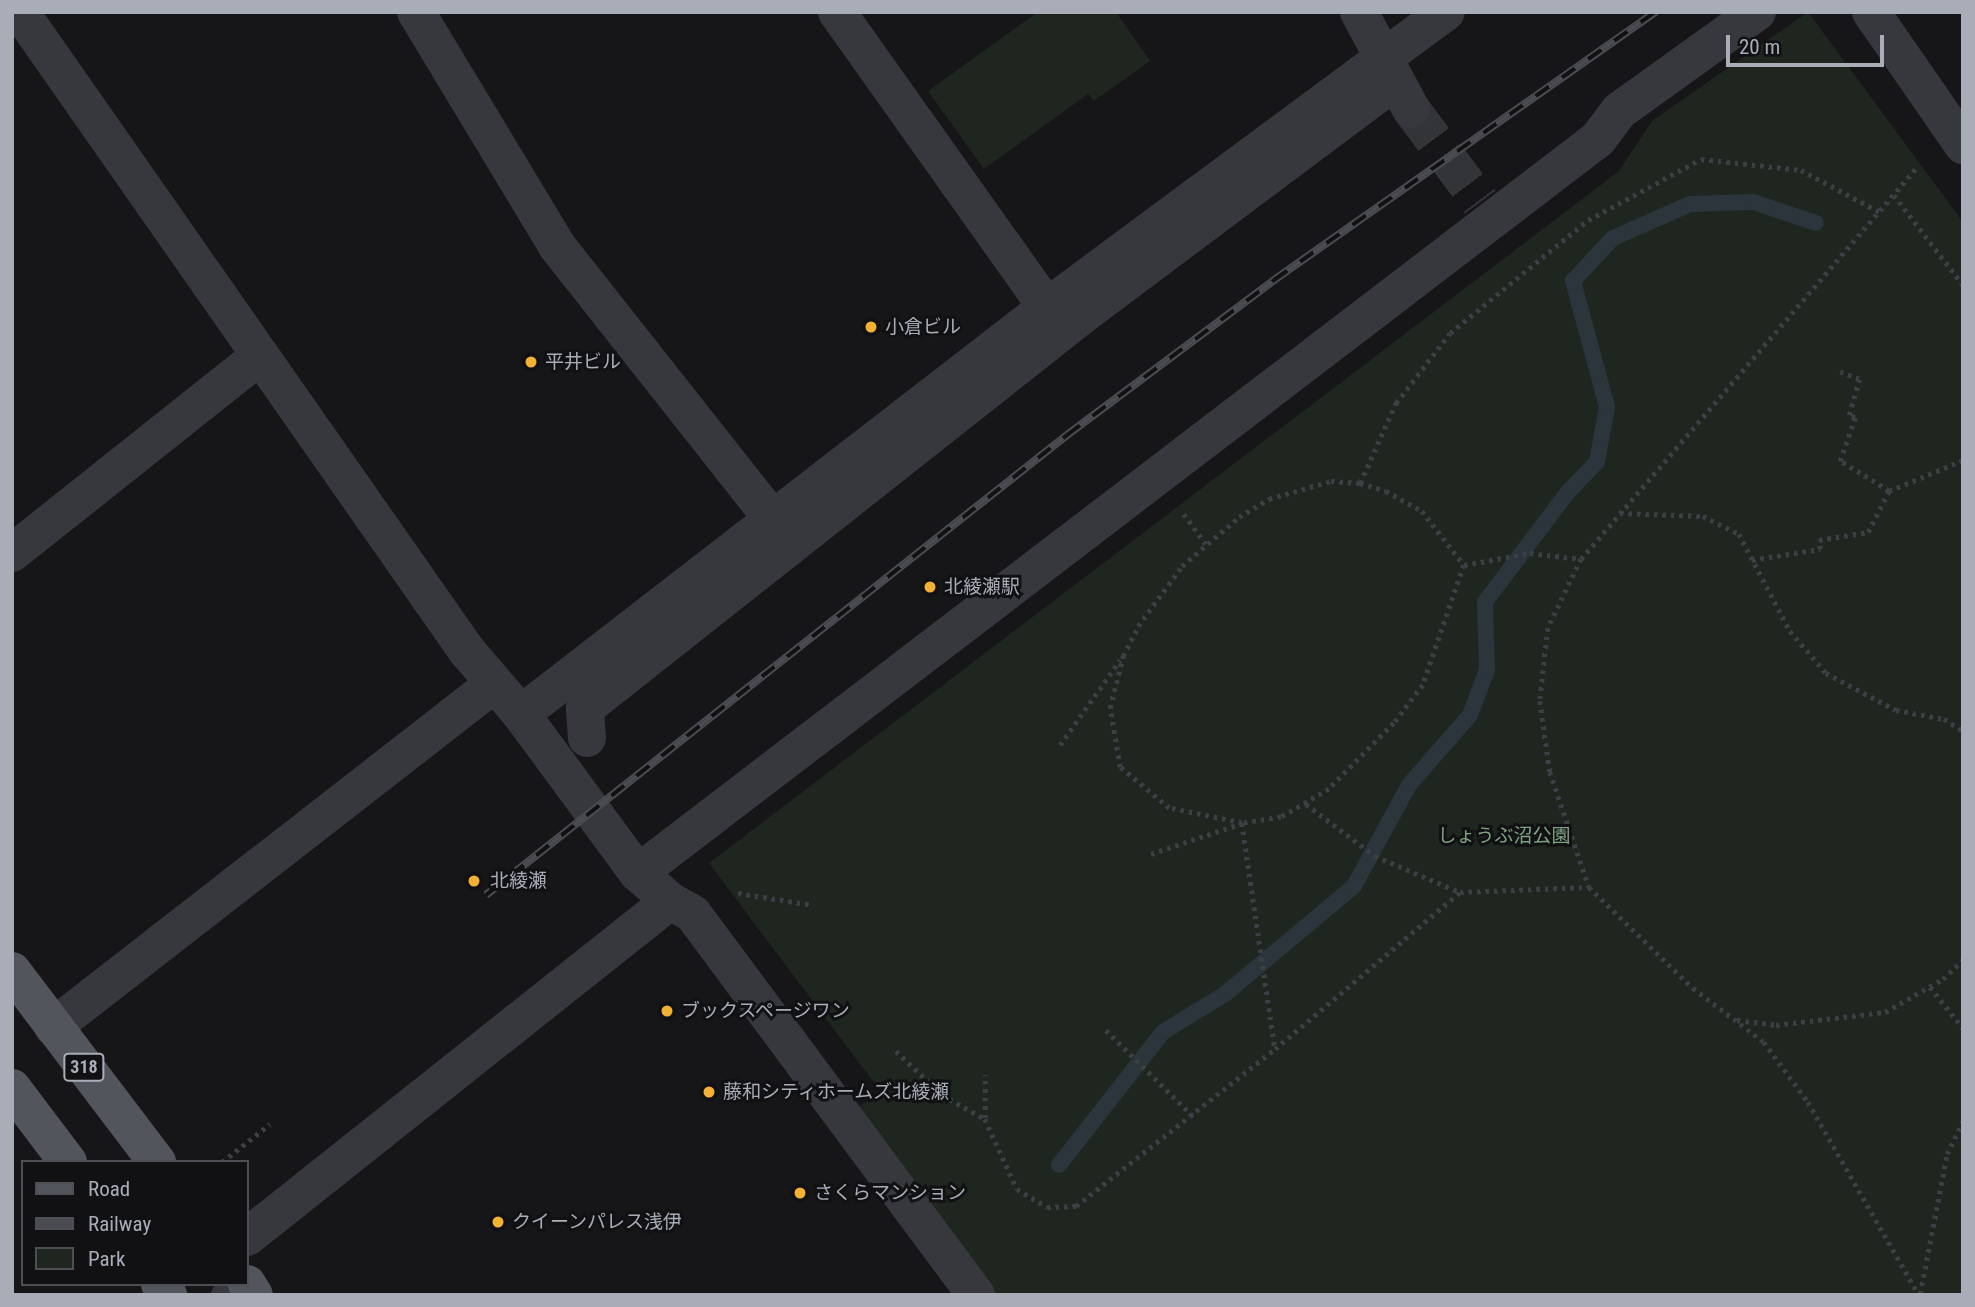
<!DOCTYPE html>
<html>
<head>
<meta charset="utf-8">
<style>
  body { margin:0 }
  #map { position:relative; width:1975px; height:1307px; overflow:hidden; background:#161618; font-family:"Roboto Condensed","Noto Sans JP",sans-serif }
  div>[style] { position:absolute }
  .green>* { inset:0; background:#1e261f }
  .stream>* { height:16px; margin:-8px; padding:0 8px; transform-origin:8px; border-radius:8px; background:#2c353c }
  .street-tunnel>* { height:38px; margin-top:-19px; transform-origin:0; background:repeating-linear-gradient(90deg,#333438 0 38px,transparent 0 57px) }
  .path>* { height:4.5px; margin-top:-2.25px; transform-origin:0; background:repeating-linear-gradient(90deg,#3d3f44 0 3.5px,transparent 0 8.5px) }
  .lane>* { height:26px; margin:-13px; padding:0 13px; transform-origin:13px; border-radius:13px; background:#37383d }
  .street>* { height:38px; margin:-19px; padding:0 19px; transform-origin:19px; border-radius:19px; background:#37383d }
  .primary>* { height:38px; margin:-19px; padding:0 19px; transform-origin:19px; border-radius:19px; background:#53555c }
  .rail>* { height:8px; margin-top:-4px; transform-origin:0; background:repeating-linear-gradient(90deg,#111113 0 16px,#4a4c52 0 32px); box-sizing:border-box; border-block:2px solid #4a4c52 }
  .dots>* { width:19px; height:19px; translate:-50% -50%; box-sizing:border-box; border:4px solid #111113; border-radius:50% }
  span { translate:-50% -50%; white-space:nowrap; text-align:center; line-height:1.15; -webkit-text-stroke:6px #111113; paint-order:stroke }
  .shield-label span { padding:2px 5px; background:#111113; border:2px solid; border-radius:5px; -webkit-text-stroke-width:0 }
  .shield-label { font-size:18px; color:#a8adb8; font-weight:700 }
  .poi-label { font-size:19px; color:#a8adb8 }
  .left { translate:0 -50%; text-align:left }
  .park-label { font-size:19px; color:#7fa381 }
  .frame { position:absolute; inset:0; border:14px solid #a8adb8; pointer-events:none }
  .legend { position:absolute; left:21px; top:1160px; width:228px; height:126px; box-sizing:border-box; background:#111113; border:2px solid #4d4f55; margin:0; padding:9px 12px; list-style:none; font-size:21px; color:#a8adb8 }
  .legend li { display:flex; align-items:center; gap:14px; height:35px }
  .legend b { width:35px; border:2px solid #4d4f55 }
  .scale { position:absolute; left:1726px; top:35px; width:158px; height:32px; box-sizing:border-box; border:4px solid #a8adb8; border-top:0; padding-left:9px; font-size:21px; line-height:24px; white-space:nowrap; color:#a8adb8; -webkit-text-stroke:5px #111113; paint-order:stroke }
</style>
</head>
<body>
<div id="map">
  <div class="green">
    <div style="clip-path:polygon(1038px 12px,1116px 12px,1150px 61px,1094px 101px,1088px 94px,984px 169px,928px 91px)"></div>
    <div style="clip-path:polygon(1808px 12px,1963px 222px,1963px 1295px,989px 1295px,855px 1109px,881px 1092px,709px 863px,1619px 171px,1652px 121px)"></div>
  </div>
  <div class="stream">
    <div style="left:1059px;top:1165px;width:169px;rotate:-52deg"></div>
    <div style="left:1163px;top:1032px;width:73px;rotate:-31.5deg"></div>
    <div style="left:1225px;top:994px;width:168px;rotate:-39.9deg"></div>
    <div style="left:1354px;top:886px;width:115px;rotate:-61.4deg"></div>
    <div style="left:1409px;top:785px;width:93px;rotate:-48.9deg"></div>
    <div style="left:1470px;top:715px;width:48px;rotate:-69.3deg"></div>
    <div style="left:1487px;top:670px;width:68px;rotate:-91.7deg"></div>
    <div style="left:1485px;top:602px;width:138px;rotate:-53deg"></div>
    <div style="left:1568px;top:492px;width:42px;rotate:-46deg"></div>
    <div style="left:1597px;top:462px;width:56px;rotate:-79.7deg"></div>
    <div style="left:1607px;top:407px;width:131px;rotate:-105.1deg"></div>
    <div style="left:1573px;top:281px;width:59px;rotate:-47.1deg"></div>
    <div style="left:1613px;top:238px;width:84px;rotate:-23.8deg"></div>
    <div style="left:1690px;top:204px;width:63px;rotate:-1.8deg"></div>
    <div style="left:1753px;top:202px;width:66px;rotate:18.4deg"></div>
  </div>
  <div class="street-tunnel">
    <div style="left:1411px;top:109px;width:116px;rotate:53.4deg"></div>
  </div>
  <div class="path">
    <div style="left:1894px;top:195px;width:113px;rotate:52.5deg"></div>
    <div style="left:1331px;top:481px;width:29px;rotate:4deg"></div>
    <div style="left:1360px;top:483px;width:27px;rotate:17deg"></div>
    <div style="left:1386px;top:491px;width:41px;rotate:29.1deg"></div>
    <div style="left:1422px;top:511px;width:68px;rotate:52.1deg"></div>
    <div style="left:1464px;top:565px;width:127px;rotate:108.9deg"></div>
    <div style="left:1423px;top:685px;width:48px;rotate:127.3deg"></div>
    <div style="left:1394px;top:723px;width:93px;rotate:134.6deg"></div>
    <div style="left:1329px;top:789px;width:56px;rotate:149.7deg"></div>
    <div style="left:1281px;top:817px;width:39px;rotate:171deg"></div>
    <div style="left:1242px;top:823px;width:75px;rotate:-168.4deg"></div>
    <div style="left:1169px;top:808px;width:64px;rotate:-140.1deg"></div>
    <div style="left:1120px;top:767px;width:60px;rotate:-99.6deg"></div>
    <div style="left:1110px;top:708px;width:54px;rotate:-76deg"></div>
    <div style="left:1123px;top:656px;width:34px;rotate:-63deg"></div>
    <div style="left:1138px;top:626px;width:74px;rotate:-53.7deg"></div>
    <div style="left:1182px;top:566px;width:75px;rotate:-40.7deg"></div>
    <div style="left:1239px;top:517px;width:35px;rotate:-31deg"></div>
    <div style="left:1269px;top:499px;width:65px;rotate:-16.2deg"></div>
    <div style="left:1360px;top:483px;width:88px;rotate:-65.8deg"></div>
    <div style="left:1396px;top:403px;width:88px;rotate:-52.4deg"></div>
    <div style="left:1450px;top:333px;width:178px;rotate:-39.3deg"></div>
    <div style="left:1588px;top:220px;width:128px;rotate:-28.4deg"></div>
    <div style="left:1701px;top:159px;width:101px;rotate:6.3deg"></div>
    <div style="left:1801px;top:170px;width:89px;rotate:28deg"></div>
    <div style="left:1889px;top:491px;width:80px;rotate:-22.7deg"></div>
    <div style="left:1620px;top:513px;width:83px;rotate:2.1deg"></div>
    <div style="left:1703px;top:516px;width:40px;rotate:26.6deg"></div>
    <div style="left:1739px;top:534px;width:110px;rotate:62.3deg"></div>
    <div style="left:1790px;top:631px;width:55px;rotate:49.4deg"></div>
    <div style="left:1826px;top:673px;width:79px;rotate:27.9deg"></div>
    <div style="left:1896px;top:710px;width:49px;rotate:10.6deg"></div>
    <div style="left:1944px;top:719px;width:22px;rotate:32deg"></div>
    <div style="left:1184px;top:514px;width:37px;rotate:54deg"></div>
    <div style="left:1581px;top:559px;width:518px;rotate:-49.39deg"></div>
    <div style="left:1752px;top:560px;width:69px;rotate:-9.2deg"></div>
    <div style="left:1820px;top:549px;width:9px;rotate:-96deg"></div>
    <div style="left:1819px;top:540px;width:50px;rotate:-9.3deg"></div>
    <div style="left:1868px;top:532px;width:46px;rotate:-62.9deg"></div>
    <div style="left:1889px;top:491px;width:57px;rotate:-148.5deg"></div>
    <div style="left:1840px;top:461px;width:46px;rotate:-70.8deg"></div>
    <div style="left:1855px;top:418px;width:7px;rotate:-153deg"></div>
    <div style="left:1849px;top:415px;width:37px;rotate:-74deg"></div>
    <div style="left:1859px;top:379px;width:20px;rotate:-160deg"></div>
    <div style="left:1464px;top:565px;width:67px;rotate:-10.3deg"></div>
    <div style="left:1530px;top:553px;width:51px;rotate:6.7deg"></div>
    <div style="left:1581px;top:559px;width:76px;rotate:115.6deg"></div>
    <div style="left:1548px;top:628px;width:73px;rotate:96.3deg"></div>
    <div style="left:1540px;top:701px;width:72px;rotate:82deg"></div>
    <div style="left:1550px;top:772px;width:121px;rotate:71.3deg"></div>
    <div style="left:1589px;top:887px;width:145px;rotate:44.2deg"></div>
    <div style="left:1693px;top:988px;width:89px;rotate:37.3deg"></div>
    <div style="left:1764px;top:1042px;width:74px;rotate:53.7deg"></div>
    <div style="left:1808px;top:1102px;width:223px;rotate:60.1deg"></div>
    <div style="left:1060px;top:745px;width:104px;rotate:-54.8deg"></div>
    <div style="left:1306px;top:804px;width:86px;rotate:37deg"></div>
    <div style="left:1375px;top:856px;width:92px;rotate:23deg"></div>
    <div style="left:1460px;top:892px;width:129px;rotate:-2.2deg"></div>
    <div style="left:1151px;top:854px;width:96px;rotate:-18.8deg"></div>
    <div style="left:1242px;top:823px;width:228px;rotate:81.7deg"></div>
    <div style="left:738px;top:893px;width:76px;rotate:9.1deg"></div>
    <div style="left:1930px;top:987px;width:53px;rotate:51.2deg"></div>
    <div style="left:1737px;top:1020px;width:39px;rotate:7deg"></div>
    <div style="left:1776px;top:1025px;width:110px;rotate:-6.8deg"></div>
    <div style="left:1885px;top:1012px;width:67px;rotate:-29.6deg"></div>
    <div style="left:1943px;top:979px;width:28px;rotate:-44deg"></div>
    <div style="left:1106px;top:1030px;width:122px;rotate:44.7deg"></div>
    <div style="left:896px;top:1051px;width:64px;rotate:43.7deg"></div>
    <div style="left:942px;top:1095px;width:49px;rotate:29.2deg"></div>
    <div style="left:985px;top:1119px;width:77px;rotate:65.4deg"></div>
    <div style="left:1017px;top:1189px;width:35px;rotate:31deg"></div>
    <div style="left:1047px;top:1207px;width:29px;rotate:-2deg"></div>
    <div style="left:1076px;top:1206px;width:253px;rotate:-38.3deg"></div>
    <div style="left:1275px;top:1049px;width:243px;rotate:-40.3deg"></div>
    <div style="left:985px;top:1118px;width:43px;rotate:-90deg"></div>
    <div style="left:222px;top:1162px;width:61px;rotate:-38.4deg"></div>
    <div style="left:1920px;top:1294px;width:143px;rotate:-79.1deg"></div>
    <div style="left:1947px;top:1154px;width:37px;rotate:-64deg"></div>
  </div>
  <div class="lane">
    <div style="left:224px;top:1295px;width:18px;rotate:-38deg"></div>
  </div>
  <div class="street">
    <div style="left:20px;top:12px;width:780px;rotate:55.03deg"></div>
    <div style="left:467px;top:651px;width:83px;rotate:49.4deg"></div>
    <div style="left:521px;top:714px;width:197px;rotate:53.7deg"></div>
    <div style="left:638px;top:873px;width:43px;rotate:41.2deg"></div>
    <div style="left:416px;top:12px;width:273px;rotate:58.9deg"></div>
    <div style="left:557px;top:246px;width:352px;rotate:51.7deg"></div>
    <div style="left:837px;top:12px;width:362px;rotate:54.6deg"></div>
    <div style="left:1359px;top:12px;width:110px;rotate:61.8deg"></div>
    <div style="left:1871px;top:12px;width:162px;rotate:55.3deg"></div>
    <div style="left:12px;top:553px;width:317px;rotate:-38.5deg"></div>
    <div style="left:521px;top:714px;width:665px;rotate:-37.73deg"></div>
    <div style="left:1047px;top:307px;width:496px;rotate:-36.5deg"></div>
    <div style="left:587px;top:738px;width:30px;rotate:-94deg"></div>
    <div style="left:585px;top:708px;width:637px;rotate:-38.31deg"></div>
    <div style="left:1085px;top:313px;width:387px;rotate:-36.8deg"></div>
    <div style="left:638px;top:873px;width:1208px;rotate:-37.4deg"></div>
    <div style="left:1598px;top:139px;width:35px;rotate:-53deg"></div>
    <div style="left:1619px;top:111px;width:170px;rotate:-35.7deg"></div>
    <div style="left:53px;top:1027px;width:559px;rotate:-37.87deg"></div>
    <div style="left:247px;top:1237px;width:540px;rotate:-38.46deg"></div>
    <div style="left:670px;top:901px;width:26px;rotate:29deg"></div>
    <div style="left:693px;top:914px;width:475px;rotate:53.4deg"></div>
  </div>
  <div class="primary">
    <div style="left:12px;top:971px;width:240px;rotate:52.8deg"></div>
    <div style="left:12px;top:1088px;width:93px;rotate:52.9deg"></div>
    <div style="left:160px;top:1284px;width:14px;rotate:54deg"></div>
    <div style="left:247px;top:1284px;width:13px;rotate:58deg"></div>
  </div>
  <div class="rail">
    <div style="left:486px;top:895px;width:741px;rotate:-38.37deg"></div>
    <div style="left:1067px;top:435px;width:259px;rotate:-36.8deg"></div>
    <div style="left:1274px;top:280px;width:467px;rotate:-35.1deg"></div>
  </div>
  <div class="dots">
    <div style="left:871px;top:327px;background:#f2b134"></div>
    <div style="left:531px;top:362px;background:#f2b134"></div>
    <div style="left:930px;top:587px;background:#f2b134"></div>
    <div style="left:474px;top:881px;background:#f2b134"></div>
    <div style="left:667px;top:1011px;background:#f2b134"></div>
    <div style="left:709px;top:1092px;background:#f2b134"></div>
    <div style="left:800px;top:1193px;background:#f2b134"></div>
    <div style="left:498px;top:1222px;background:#f2b134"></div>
  </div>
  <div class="shield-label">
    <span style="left:84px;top:1067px">318</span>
  </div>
  <div class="poi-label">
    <span class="left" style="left:885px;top:327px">小倉ビル</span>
    <span class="left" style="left:545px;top:362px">平井ビル</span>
    <span class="left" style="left:944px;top:587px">北綾瀬駅</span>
    <span class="left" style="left:490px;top:881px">北綾瀬</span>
    <span class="left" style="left:681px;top:1011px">ブックスページワン</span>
    <span class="left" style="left:723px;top:1092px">藤和シティホームズ北綾瀬</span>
    <span class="left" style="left:814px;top:1193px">さくらマンション</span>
    <span class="left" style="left:512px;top:1222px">クイーンパレス浅伊</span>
  </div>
  <div class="park-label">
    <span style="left:1504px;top:836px">しょうぶ沼公園</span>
  </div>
  <div class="frame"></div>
  <ul class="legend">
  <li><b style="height:9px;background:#53555c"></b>Road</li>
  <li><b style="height:9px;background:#4a4c52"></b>Railway</li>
  <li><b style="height:19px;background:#1e261f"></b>Park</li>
  </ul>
  <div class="scale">20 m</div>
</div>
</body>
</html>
